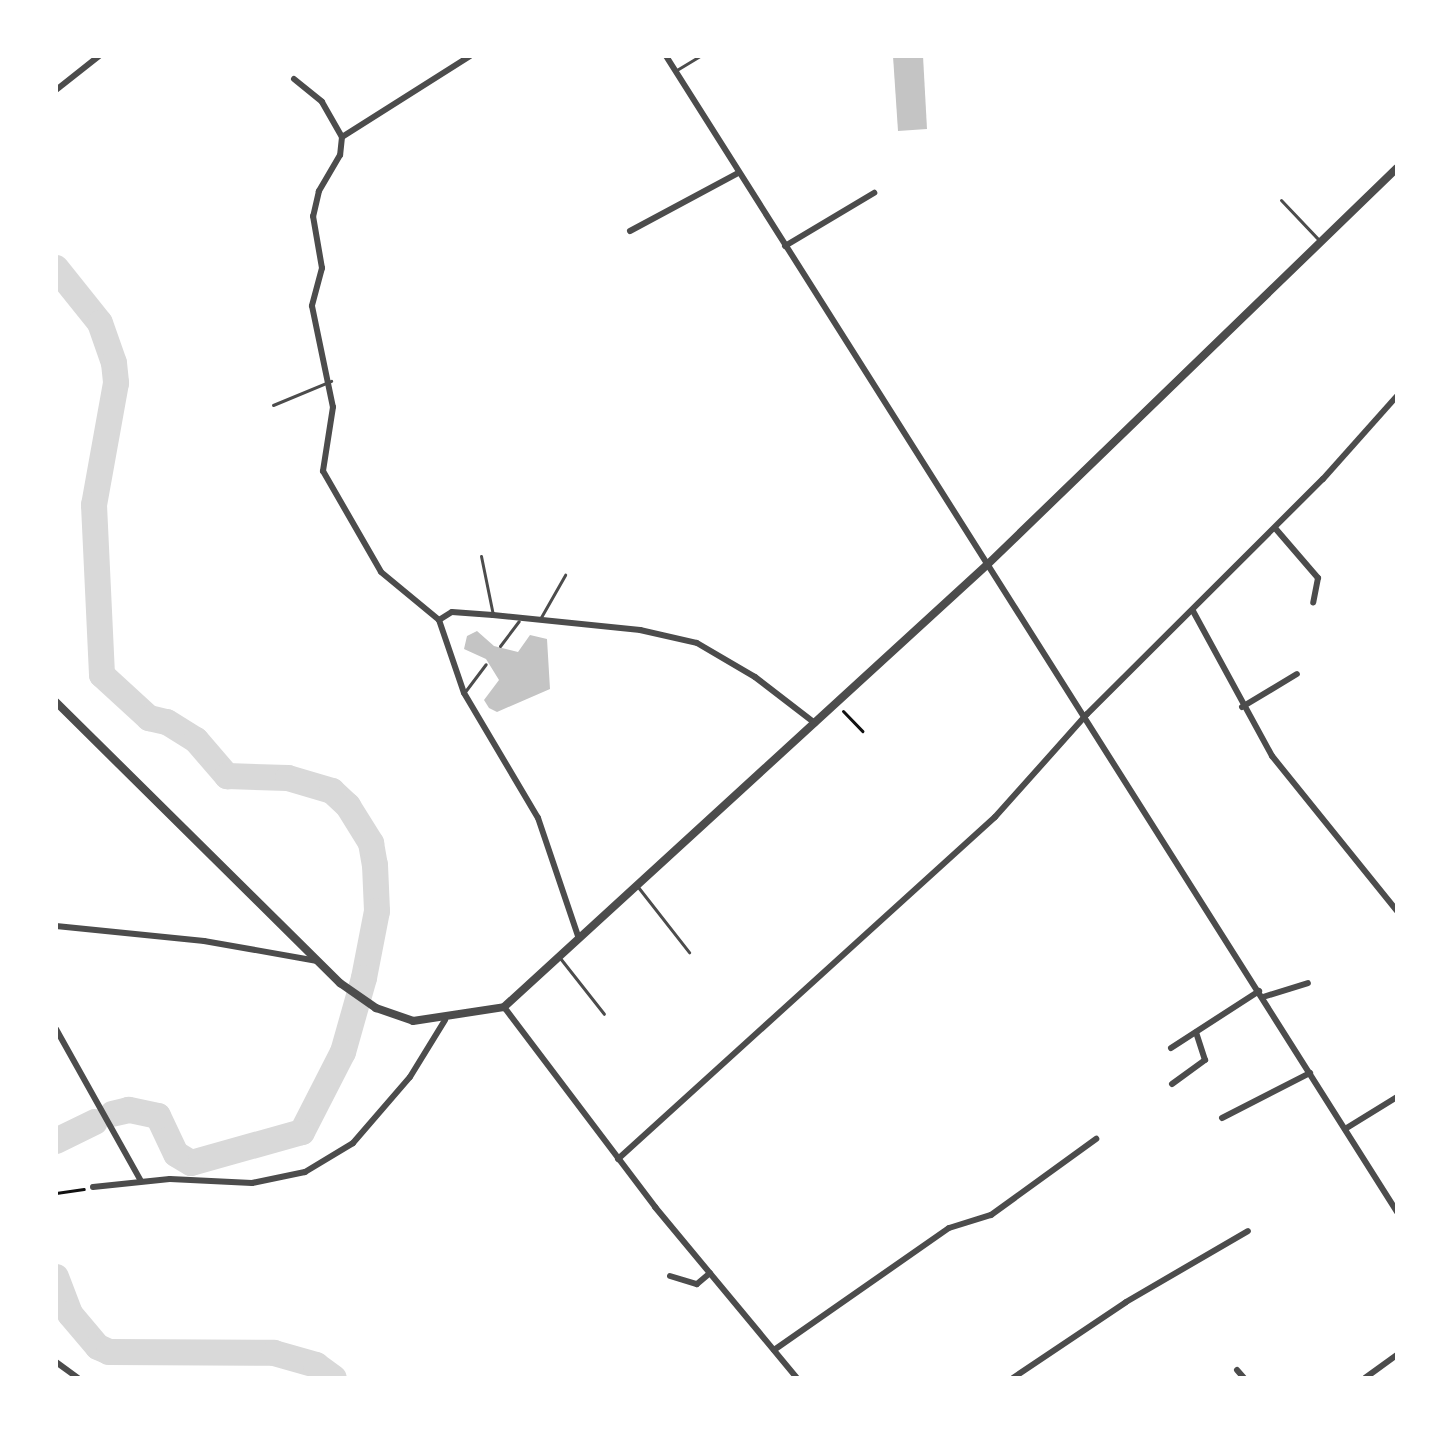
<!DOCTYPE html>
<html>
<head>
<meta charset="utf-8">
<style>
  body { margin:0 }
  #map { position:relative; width:1453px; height:1434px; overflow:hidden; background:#fff; font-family:"Golos Text",sans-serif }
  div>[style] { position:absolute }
  .river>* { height:26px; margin:-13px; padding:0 13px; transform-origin:13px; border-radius:13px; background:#d9d9d9 }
  .building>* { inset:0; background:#c4c4c4 }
  .path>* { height:3px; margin:-1.5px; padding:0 1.5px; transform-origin:1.5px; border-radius:1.5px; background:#111 }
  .service>* { height:3px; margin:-1.5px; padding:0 1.5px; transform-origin:1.5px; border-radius:1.5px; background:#4c4c4c }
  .minor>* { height:6px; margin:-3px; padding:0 3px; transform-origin:3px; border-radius:3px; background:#4c4c4c }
  .tertiary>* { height:8px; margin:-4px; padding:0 4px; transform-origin:4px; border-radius:4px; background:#4c4c4c }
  span { translate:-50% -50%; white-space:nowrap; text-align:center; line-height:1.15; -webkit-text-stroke:6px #fff; paint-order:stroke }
  .frame { position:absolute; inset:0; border:58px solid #fff; pointer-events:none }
</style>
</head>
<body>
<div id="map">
  <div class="river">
    <div style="left:56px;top:268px;width:70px;rotate:51.3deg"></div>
    <div style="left:100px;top:323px;width:42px;rotate:70.7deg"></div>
    <div style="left:114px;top:363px;width:20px;rotate:84deg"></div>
    <div style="left:116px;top:383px;width:124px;rotate:100.2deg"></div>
    <div style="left:94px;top:505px;width:170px;rotate:87.3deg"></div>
    <div style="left:102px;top:675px;width:64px;rotate:42.5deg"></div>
    <div style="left:149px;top:718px;width:18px;rotate:13deg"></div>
    <div style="left:167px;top:722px;width:34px;rotate:32deg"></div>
    <div style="left:196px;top:740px;width:48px;rotate:49.3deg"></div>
    <div style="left:227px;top:776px;width:61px;rotate:1.9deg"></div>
    <div style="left:288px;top:778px;width:46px;rotate:16.5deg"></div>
    <div style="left:332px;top:791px;width:22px;rotate:43deg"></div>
    <div style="left:348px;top:806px;width:44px;rotate:58.1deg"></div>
    <div style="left:371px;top:843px;width:22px;rotate:80deg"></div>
    <div style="left:375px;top:865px;width:46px;rotate:87.5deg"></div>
    <div style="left:377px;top:911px;width:68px;rotate:101deg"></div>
    <div style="left:364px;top:978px;width:77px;rotate:105.8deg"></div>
    <div style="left:343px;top:1052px;width:90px;rotate:117.1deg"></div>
    <div style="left:302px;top:1132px;width:115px;rotate:164.4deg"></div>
    <div style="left:191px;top:1163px;width:17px;rotate:-149deg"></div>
    <div style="left:176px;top:1154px;width:42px;rotate:-115.3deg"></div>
    <div style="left:158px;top:1116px;width:30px;rotate:-168deg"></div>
    <div style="left:129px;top:1110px;width:17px;rotate:167deg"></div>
    <div style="left:56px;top:1141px;width:43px;rotate:-26deg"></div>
    <div style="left:56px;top:1277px;width:40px;rotate:69deg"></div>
    <div style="left:70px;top:1314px;width:43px;rotate:49.7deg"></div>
    <div style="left:98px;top:1347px;width:12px;rotate:24deg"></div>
    <div style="left:109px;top:1352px;width:165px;rotate:0.3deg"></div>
    <div style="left:274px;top:1353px;width:44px;rotate:15.9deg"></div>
    <div style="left:316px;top:1365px;width:22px;rotate:36deg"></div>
  </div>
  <div class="building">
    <div style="clip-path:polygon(893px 56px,923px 56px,927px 129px,898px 131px)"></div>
    <div style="clip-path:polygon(477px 631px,494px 646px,518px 652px,530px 635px,547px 639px,550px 689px,497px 712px,489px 708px,484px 700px,499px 680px,486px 659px,464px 649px,467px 636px)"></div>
  </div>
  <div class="path">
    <div style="left:843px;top:711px;width:28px;rotate:46deg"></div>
    <div style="left:56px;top:1193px;width:28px;rotate:-8deg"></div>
  </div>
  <div class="service">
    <div style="left:675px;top:71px;width:29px;rotate:-31deg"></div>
    <div style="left:1281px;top:200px;width:55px;rotate:46.5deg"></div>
    <div style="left:273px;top:405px;width:63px;rotate:-22.5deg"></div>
    <div style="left:481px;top:556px;width:60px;rotate:78.5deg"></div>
    <div style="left:540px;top:619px;width:51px;rotate:-60.4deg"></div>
    <div style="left:500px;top:646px;width:31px;rotate:-53deg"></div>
    <div style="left:464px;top:693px;width:36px;rotate:-53deg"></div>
    <div style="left:638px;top:887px;width:83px;rotate:51.9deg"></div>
    <div style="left:560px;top:958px;width:71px;rotate:51.8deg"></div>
  </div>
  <div class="minor">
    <div style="left:666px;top:56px;width:1368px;rotate:57.69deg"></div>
    <div style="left:294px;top:79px;width:36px;rotate:39deg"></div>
    <div style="left:322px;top:102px;width:40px;rotate:60.3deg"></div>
    <div style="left:342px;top:137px;width:18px;rotate:96deg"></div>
    <div style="left:340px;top:155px;width:42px;rotate:120.3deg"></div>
    <div style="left:319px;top:191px;width:26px;rotate:103deg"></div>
    <div style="left:313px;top:216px;width:53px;rotate:80.2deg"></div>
    <div style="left:322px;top:268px;width:39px;rotate:105deg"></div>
    <div style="left:312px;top:306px;width:103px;rotate:78.3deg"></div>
    <div style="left:333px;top:407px;width:65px;rotate:98.9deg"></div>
    <div style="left:323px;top:471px;width:116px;rotate:60.1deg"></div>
    <div style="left:381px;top:572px;width:75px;rotate:39.6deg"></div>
    <div style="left:56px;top:90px;width:55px;rotate:-38.3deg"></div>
    <div style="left:342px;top:137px;width:151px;rotate:-32.3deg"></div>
    <div style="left:630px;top:231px;width:123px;rotate:-28.2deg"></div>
    <div style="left:785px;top:246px;width:104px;rotate:-30.8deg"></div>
    <div style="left:1275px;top:528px;width:66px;rotate:49.3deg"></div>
    <div style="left:1318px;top:578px;width:25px;rotate:101deg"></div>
    <div style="left:1193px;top:611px;width:165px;rotate:61.4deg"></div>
    <div style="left:1272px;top:756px;width:199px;rotate:51.1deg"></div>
    <div style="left:1242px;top:707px;width:64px;rotate:-31deg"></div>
    <div style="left:56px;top:926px;width:149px;rotate:5.8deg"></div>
    <div style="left:204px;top:941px;width:115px;rotate:10deg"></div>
    <div style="left:578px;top:936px;width:125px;rotate:-108.7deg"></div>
    <div style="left:538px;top:818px;width:145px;rotate:-120.6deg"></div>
    <div style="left:464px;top:693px;width:77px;rotate:-108.9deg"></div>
    <div style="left:439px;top:620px;width:15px;rotate:-32deg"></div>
    <div style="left:452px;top:612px;width:41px;rotate:4.2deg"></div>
    <div style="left:493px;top:615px;width:148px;rotate:5.8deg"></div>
    <div style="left:640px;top:630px;width:58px;rotate:12.8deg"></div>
    <div style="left:697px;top:643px;width:67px;rotate:30.4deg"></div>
    <div style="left:755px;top:677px;width:76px;rotate:37.5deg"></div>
    <div style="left:1263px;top:997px;width:47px;rotate:-17.3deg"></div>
    <div style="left:504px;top:1007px;width:251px;rotate:52.9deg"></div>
    <div style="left:655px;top:1207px;width:222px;rotate:50.3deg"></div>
    <div style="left:56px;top:1029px;width:174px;rotate:60.8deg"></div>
    <div style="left:1171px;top:1048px;width:105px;rotate:-32.9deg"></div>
    <div style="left:1172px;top:1084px;width:41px;rotate:-36deg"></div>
    <div style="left:1205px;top:1060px;width:29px;rotate:-108deg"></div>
    <div style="left:1222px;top:1118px;width:99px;rotate:-27.1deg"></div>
    <div style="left:1345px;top:1129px;width:61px;rotate:-31.6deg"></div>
    <div style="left:618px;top:1159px;width:509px;rotate:-42.21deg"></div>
    <div style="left:995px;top:817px;width:138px;rotate:-48.2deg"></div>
    <div style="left:1087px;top:714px;width:333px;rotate:-44.9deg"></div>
    <div style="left:1323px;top:479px;width:111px;rotate:-48.3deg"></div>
    <div style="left:93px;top:1187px;width:77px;rotate:-5.9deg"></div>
    <div style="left:170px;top:1179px;width:82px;rotate:2.8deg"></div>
    <div style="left:252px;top:1183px;width:54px;rotate:-11.7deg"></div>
    <div style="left:305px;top:1172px;width:56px;rotate:-31.1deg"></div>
    <div style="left:353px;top:1143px;width:87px;rotate:-49.2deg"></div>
    <div style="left:410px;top:1077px;width:67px;rotate:-58.4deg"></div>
    <div style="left:670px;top:1276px;width:28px;rotate:17deg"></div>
    <div style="left:697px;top:1284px;width:17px;rotate:-40deg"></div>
    <div style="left:774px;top:1350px;width:213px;rotate:-34.9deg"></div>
    <div style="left:949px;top:1228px;width:44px;rotate:-17.2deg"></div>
    <div style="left:991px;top:1215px;width:130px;rotate:-35.9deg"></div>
    <div style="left:56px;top:1362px;width:27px;rotate:36deg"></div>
    <div style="left:1237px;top:1370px;width:11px;rotate:49deg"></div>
    <div style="left:1013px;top:1378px;width:136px;rotate:-33.9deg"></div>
    <div style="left:1126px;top:1302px;width:141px;rotate:-30.2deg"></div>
    <div style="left:1365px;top:1378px;width:39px;rotate:-36deg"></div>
  </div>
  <div class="tertiary">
    <div style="left:56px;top:702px;width:400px;rotate:44.7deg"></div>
    <div style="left:340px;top:983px;width:44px;rotate:34.8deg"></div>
    <div style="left:376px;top:1008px;width:39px;rotate:19deg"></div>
    <div style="left:413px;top:1021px;width:92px;rotate:-8.7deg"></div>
    <div style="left:504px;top:1007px;width:656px;rotate:-42.47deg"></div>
    <div style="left:988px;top:564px;width:569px;rotate:-44.07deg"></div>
  </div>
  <div class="frame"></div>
</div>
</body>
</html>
